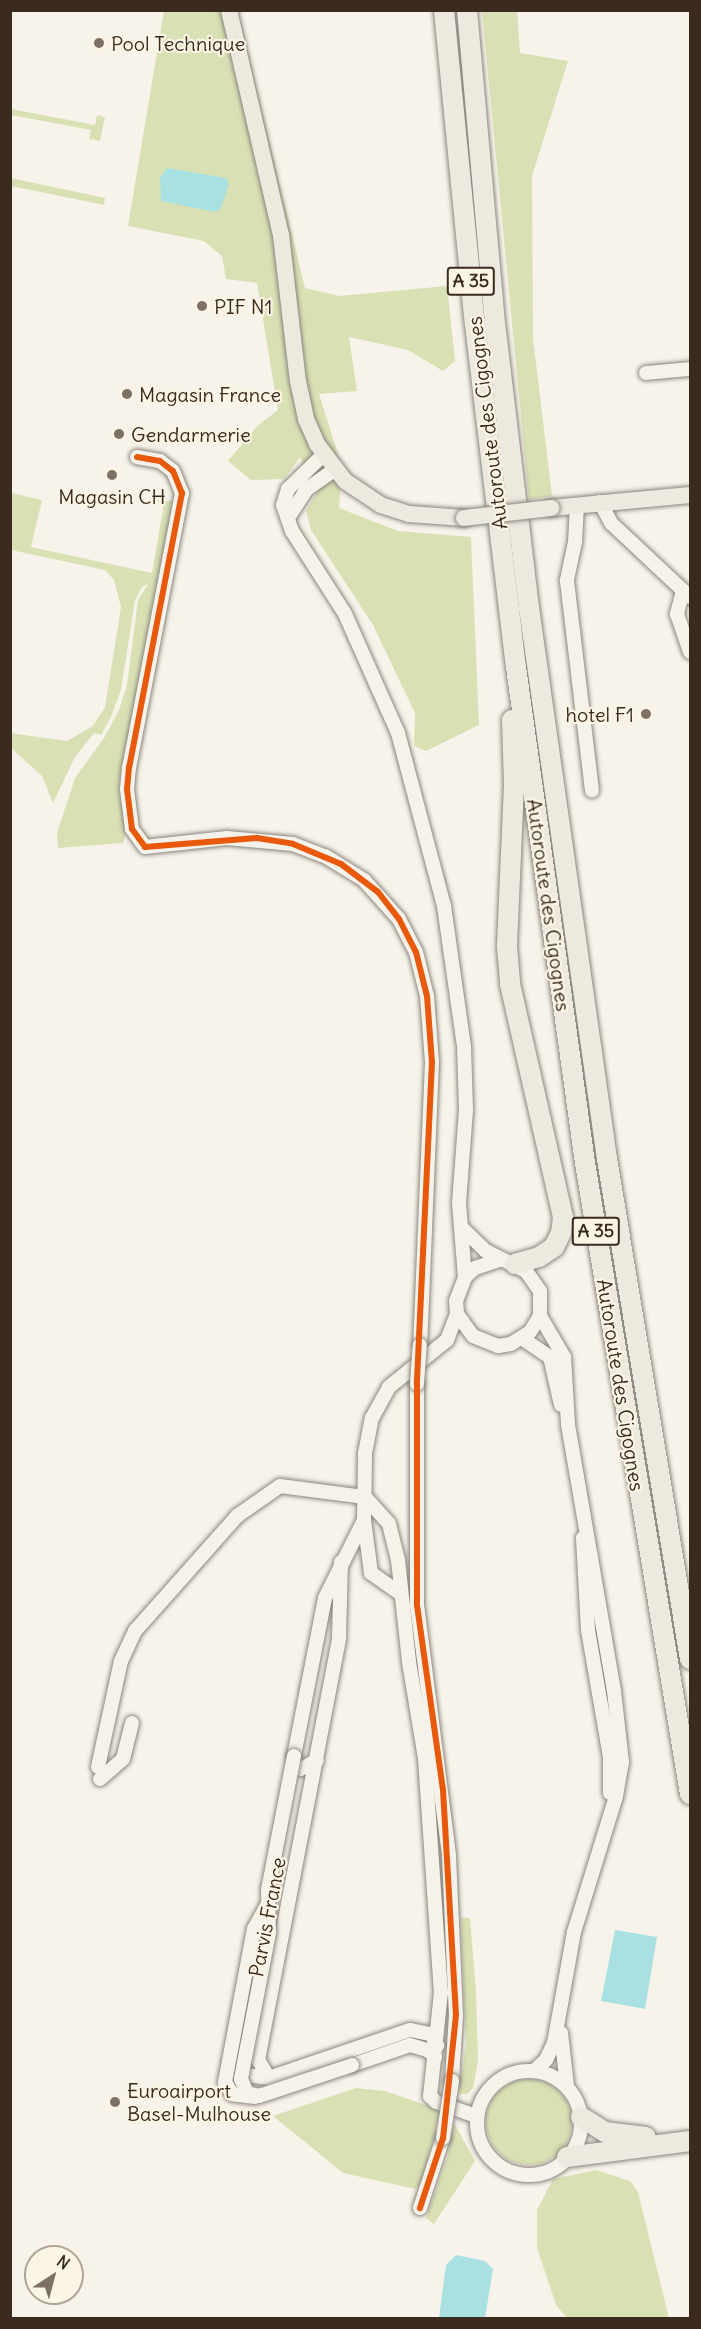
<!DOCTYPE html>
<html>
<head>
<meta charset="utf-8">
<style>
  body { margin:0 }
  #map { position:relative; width:701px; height:2329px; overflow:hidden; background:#f7f3ea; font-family:Delius,sans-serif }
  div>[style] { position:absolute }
  .green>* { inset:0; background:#d9e1b4 }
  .round { border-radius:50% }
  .water>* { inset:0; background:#a9e1e2 }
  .roads { filter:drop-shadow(0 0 2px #8b867f) drop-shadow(0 0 2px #8b867f) }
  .minor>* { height:14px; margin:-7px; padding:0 7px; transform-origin:7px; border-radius:7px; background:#f5f2ec }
  .minor>.ring { margin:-7px; padding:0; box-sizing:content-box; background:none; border:14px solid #f5f2ec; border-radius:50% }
  .major>* { height:16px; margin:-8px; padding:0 8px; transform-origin:8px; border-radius:8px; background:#eee9df }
  .highway>* { height:20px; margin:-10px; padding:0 10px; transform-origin:10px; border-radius:10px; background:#eee9df }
  .bridges { filter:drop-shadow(0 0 2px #8b867f) drop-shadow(0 0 2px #8b867f) }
  .minor-bridge>* { height:14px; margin:-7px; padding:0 7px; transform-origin:7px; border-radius:7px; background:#f5f2ec }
  .major-bridge>* { height:16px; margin:-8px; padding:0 8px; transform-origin:8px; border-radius:8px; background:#eee9df }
  .cycleway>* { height:6px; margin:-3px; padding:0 3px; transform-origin:3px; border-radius:3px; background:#e8590c }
  .dots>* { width:16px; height:16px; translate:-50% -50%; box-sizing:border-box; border:3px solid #fcf5e5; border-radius:50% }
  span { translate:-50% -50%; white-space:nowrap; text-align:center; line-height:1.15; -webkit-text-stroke:4.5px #fcf5e5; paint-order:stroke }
  .shield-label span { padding:2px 4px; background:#fcf5e5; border:2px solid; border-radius:4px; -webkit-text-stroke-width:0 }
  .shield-label { font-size:18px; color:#3b2a1e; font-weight:700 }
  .poi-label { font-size:20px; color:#3b2a1e }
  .left { translate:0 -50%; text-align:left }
  .right { translate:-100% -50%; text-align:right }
  .street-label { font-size:20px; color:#3b2a1e }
  .frame { position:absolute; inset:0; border:12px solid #3b2a1e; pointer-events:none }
  .north { position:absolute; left:24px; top:2245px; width:60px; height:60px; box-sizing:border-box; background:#fcf5e5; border:2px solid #afa495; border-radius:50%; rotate:36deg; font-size:16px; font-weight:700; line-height:24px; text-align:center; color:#3b2a1e }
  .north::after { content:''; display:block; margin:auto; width:21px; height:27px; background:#7d7065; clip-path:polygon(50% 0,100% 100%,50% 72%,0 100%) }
</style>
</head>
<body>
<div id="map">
  <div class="green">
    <div style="clip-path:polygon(164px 11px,238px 11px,305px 288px,339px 296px,447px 286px,455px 361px,443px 371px,408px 350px,349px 337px,357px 391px,319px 394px,342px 467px,339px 508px,398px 531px,471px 537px,479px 725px,426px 751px,414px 746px,415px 713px,373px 625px,311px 530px,306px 511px,318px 491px,300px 457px,284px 479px,251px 480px,228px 461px,257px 426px,278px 410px,257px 283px,226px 279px,222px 256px,204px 241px,128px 226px)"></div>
    <div style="clip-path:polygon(482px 11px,517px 11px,520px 53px,568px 61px,532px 176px,533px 338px,552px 496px,529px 500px)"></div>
    <div style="clip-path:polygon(11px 109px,95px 125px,97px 115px,105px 117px,100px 141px,89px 139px,91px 130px,11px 115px)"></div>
    <div style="clip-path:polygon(11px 178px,105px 198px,104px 205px,11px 186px)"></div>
    <div style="clip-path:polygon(11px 493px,42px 500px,31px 547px,152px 573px,164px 504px,155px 500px,173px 501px,118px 788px,127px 830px,123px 843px,58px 848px,57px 833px,75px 778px,104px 738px,119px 710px,127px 685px,138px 600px,148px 584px,142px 587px,135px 600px,121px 690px,111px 717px,101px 735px,94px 733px,75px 757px,53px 803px,42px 776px,11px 748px,10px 733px,67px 741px,93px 726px,105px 707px,121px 607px,114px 580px,105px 570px,11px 550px)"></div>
    <div style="clip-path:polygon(461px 1918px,470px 1918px,476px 1991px,478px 2061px,473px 2088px,467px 2094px,459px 2094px,466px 2043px)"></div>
    <div class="round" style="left:486px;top:2079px;width:86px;height:86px"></div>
    <div style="clip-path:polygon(356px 2088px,385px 2091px,440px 2110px,422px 2185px,415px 2189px,343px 2173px,273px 2116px)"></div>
    <div style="clip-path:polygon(454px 2123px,475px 2161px,434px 2224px,426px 2218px,448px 2156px)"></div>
    <div style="clip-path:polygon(596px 2170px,630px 2181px,638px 2192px,669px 2318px,567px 2318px,556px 2305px,537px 2248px,537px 2210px,553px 2179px)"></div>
  </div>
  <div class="water">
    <div style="clip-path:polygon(167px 168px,226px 178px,229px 184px,221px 208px,215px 212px,161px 201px,160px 178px)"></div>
    <div style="clip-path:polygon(615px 1930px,657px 1937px,645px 2009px,601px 2001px)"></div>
    <div style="clip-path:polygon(456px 2255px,485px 2261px,493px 2269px,485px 2318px,439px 2318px,446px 2265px)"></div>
  </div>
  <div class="roads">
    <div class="minor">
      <div style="left:646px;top:373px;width:44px;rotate:-5.2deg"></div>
      <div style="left:323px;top:455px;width:49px;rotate:135.8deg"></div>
      <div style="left:288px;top:489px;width:17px;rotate:107deg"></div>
      <div style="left:283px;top:505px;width:28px;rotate:71deg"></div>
      <div style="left:292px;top:531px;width:98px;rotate:57.4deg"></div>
      <div style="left:345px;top:614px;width:130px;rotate:66deg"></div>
      <div style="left:398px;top:733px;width:179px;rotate:75.1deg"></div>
      <div style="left:444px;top:906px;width:141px;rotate:81.9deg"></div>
      <div style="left:464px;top:1046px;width:64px;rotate:88.2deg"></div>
      <div style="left:466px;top:1110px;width:93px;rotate:94.3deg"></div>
      <div style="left:459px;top:1203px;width:74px;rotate:85.4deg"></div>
      <div style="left:137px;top:457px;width:23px;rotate:10deg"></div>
      <div style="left:160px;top:461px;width:16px;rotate:38deg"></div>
      <div style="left:173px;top:471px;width:24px;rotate:68deg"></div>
      <div style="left:182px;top:493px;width:279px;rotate:100.9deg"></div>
      <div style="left:129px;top:767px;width:22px;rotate:95deg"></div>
      <div style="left:127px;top:789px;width:40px;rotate:82.9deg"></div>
      <div style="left:132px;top:829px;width:22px;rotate:54deg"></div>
      <div style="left:145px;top:847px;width:82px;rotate:-6.3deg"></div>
      <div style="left:227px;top:838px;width:66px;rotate:5.2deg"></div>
      <div style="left:293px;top:844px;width:34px;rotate:21deg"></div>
      <div style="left:325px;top:856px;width:46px;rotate:31.6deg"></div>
      <div style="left:364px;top:880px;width:52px;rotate:48.1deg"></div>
      <div style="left:399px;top:919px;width:37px;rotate:63deg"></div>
      <div style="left:416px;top:952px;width:45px;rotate:76deg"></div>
      <div style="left:427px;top:996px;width:66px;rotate:85.7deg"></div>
      <div style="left:432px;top:1062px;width:283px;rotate:92.4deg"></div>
      <div style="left:600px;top:502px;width:24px;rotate:62deg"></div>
      <div style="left:611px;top:523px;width:108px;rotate:43.1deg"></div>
      <div style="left:577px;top:505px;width:37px;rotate:93deg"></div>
      <div style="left:575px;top:542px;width:40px;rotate:102deg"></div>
      <div style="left:567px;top:581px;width:211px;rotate:83.2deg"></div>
      <div style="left:288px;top:518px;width:35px;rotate:-57deg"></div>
      <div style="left:307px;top:489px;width:33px;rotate:-35deg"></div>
      <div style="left:683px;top:591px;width:24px;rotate:105deg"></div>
      <div style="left:677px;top:614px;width:40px;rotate:71.1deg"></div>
      <div style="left:463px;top:1229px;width:32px;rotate:44deg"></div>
      <div style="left:486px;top:1251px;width:45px;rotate:26.6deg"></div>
      <div style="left:526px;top:1271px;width:24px;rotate:55deg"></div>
      <div style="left:540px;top:1291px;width:25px;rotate:90deg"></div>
      <div style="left:540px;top:1316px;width:19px;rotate:122deg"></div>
      <div style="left:530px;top:1332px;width:22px;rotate:148deg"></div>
      <div style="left:511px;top:1344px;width:13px;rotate:171deg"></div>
      <div style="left:498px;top:1346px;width:27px;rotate:-158deg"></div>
      <div style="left:473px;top:1336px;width:27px;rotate:-126deg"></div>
      <div style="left:457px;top:1314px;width:13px;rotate:-94deg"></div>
      <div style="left:456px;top:1301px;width:26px;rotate:-69deg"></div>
      <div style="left:465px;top:1277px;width:13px;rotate:-42deg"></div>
      <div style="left:475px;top:1268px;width:26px;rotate:-18deg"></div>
      <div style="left:523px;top:1339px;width:32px;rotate:34deg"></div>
      <div style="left:550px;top:1357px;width:49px;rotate:77.1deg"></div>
      <div style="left:417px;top:1384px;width:221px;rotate:90deg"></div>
      <div style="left:417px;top:1605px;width:253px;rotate:82.7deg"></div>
      <div style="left:449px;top:1856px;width:159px;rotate:87.5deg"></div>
      <div style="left:456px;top:2015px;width:66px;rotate:93.5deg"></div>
      <div style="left:583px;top:1538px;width:92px;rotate:86.9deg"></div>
      <div style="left:588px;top:1630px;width:129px;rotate:80.2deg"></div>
      <div style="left:610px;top:1757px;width:36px;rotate:90deg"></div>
      <div style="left:401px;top:1594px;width:37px;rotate:-145deg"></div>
      <div style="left:371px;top:1573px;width:53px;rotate:-97.5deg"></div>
      <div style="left:364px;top:1520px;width:67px;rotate:-89.1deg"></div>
      <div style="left:365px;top:1453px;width:36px;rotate:-79deg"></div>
      <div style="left:372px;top:1418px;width:35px;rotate:-61deg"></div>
      <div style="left:389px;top:1387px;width:75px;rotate:-39deg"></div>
      <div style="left:447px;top:1340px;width:28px;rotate:-69deg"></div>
      <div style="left:294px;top:1756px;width:161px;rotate:-78.9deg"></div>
      <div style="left:325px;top:1598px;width:87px;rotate:-63.4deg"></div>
      <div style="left:98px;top:1767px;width:108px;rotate:-77.8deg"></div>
      <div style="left:121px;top:1661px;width:33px;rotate:-65deg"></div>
      <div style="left:135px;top:1631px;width:154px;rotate:-48.4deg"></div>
      <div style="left:237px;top:1516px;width:52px;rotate:-34.9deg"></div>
      <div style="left:280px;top:1486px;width:86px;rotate:7.4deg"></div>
      <div style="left:365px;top:1497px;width:36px;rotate:48deg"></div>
      <div style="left:389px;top:1524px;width:37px;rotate:76deg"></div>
      <div style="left:398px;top:1560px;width:103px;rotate:83.8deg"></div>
      <div style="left:409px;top:1662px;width:98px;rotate:80.6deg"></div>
      <div style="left:425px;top:1759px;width:234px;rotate:86.1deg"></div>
      <div style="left:441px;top:1992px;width:105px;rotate:96deg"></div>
      <div style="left:430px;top:2096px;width:8px;rotate:45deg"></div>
      <div style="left:436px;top:2102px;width:42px;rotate:19.3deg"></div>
      <div style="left:301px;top:1769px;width:18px;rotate:-29deg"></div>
      <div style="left:100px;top:1779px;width:30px;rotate:-41deg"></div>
      <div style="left:123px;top:1759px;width:37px;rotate:-76deg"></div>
      <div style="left:561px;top:2033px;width:53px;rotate:83.5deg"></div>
      <div style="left:352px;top:2065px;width:61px;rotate:-19deg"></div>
      <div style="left:410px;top:2045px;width:19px;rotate:16deg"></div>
      <div style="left:428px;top:2050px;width:10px;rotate:45deg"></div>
      <div class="ring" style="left:477px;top:2071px;width:90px;height:90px"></div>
      <div style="left:534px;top:2071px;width:16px;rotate:-43deg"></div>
      <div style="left:546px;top:2060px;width:19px;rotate:-65deg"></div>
      <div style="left:554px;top:2043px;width:113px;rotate:-79.8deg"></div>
      <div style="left:574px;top:1932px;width:142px;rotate:-72.8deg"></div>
      <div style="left:616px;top:1796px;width:35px;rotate:-80deg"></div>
      <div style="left:622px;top:1762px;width:71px;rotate:-96.4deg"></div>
      <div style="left:614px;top:1691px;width:271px;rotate:-99.8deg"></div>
      <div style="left:568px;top:1424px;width:67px;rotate:-93.4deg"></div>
      <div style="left:564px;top:1357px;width:48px;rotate:-120.3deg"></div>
      <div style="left:247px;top:2075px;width:22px;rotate:8deg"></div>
      <div style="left:269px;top:2078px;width:149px;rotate:-18.8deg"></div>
      <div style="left:410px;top:2030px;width:21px;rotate:11deg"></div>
      <div style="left:431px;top:2034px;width:13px;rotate:61deg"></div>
      <div style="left:269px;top:2078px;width:21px;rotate:-121deg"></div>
      <div style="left:258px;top:2060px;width:430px;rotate:-79.1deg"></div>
      <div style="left:339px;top:1638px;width:76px;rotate:-88.5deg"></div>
      <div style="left:420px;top:2208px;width:74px;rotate:-71.8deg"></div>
    </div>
    <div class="major">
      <div style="left:229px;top:10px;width:231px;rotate:77deg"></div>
      <div style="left:281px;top:235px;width:147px;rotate:83.4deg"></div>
      <div style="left:298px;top:381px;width:39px;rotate:78deg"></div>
      <div style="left:306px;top:419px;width:27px;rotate:66deg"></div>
      <div style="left:317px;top:444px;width:46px;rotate:52.9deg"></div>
      <div style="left:345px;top:481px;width:43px;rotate:33.7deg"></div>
      <div style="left:381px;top:505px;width:29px;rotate:18deg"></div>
      <div style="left:409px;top:514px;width:55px;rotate:4.2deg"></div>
      <div style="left:551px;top:508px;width:140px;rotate:-5.3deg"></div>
    </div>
    <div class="highway">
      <div style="left:444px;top:10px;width:316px;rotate:84.4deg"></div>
      <div style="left:475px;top:324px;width:345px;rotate:83.2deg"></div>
      <div style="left:516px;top:667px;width:501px;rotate:82.08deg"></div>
      <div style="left:585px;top:1163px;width:640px;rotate:80.55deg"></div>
      <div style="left:467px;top:10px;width:314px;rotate:84.9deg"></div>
      <div style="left:495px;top:323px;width:287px;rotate:83.2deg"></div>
      <div style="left:529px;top:608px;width:556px;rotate:81.94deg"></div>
      <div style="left:607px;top:1159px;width:507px;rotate:80.57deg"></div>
      <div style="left:512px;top:720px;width:65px;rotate:88.2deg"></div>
      <div style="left:514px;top:785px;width:162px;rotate:92.5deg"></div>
      <div style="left:507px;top:947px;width:37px;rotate:85deg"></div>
      <div style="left:510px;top:984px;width:239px;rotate:77.2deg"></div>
      <div style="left:563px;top:1217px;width:16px;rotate:97deg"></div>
      <div style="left:561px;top:1233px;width:16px;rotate:117deg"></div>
      <div style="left:554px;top:1247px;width:18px;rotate:146deg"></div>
      <div style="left:539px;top:1257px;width:25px;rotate:164deg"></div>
      <div style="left:581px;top:2117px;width:28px;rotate:32deg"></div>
      <div style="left:605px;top:2132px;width:41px;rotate:7deg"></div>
      <div style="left:567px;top:2157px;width:124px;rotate:-7.4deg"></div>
    </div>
  </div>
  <div class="bridges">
    <div class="minor-bridge">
      <div style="left:417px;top:1384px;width:39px;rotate:-86deg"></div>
      <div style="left:294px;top:1756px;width:136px;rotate:101deg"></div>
      <div style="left:268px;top:1890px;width:43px;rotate:88.7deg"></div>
      <div style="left:269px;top:1933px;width:149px;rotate:100.9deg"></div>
      <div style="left:241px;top:2079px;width:15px;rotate:67deg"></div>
      <div style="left:247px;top:2093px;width:12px;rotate:14deg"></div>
      <div style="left:259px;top:2096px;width:98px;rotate:-18.4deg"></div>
      <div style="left:255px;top:2097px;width:23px;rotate:-173deg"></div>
      <div style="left:232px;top:2094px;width:14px;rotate:-120deg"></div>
      <div style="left:225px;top:2082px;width:156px;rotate:-79.3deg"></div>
      <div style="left:254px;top:1929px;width:29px;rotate:-61deg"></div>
      <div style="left:443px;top:2138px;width:58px;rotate:-81deg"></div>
    </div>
    <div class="major-bridge">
      <div style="left:464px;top:518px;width:88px;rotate:-6.6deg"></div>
    </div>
  </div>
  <div class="cycleway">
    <div style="left:137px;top:457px;width:23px;rotate:10deg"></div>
    <div style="left:160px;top:461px;width:16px;rotate:38deg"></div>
    <div style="left:173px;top:471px;width:24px;rotate:68deg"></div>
    <div style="left:182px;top:493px;width:279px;rotate:100.9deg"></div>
    <div style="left:129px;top:767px;width:22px;rotate:95deg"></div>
    <div style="left:127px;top:789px;width:40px;rotate:82.9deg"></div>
    <div style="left:132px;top:829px;width:22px;rotate:54deg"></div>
    <div style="left:145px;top:847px;width:112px;rotate:-4.6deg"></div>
    <div style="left:257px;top:838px;width:36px;rotate:9deg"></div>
    <div style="left:293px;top:844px;width:52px;rotate:22.6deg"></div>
    <div style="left:341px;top:864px;width:46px;rotate:37.1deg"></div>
    <div style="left:378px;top:892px;width:34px;rotate:52deg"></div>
    <div style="left:399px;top:919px;width:37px;rotate:63deg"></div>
    <div style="left:416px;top:952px;width:45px;rotate:76deg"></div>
    <div style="left:427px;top:996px;width:66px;rotate:85.7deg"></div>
    <div style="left:432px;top:1062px;width:322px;rotate:92.7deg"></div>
    <div style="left:417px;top:1384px;width:221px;rotate:90deg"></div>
    <div style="left:417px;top:1605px;width:187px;rotate:82deg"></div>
    <div style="left:443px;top:1790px;width:225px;rotate:86.7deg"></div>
    <div style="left:456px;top:2015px;width:124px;rotate:96deg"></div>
    <div style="left:443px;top:2138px;width:74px;rotate:108.2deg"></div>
  </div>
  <div class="dots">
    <div style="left:99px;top:43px;background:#7d7065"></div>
    <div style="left:202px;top:306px;background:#7d7065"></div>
    <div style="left:127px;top:394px;background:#7d7065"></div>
    <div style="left:119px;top:434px;background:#7d7065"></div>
    <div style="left:112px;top:475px;background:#7d7065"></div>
    <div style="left:646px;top:714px;background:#7d7065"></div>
    <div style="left:115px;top:2102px;background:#7d7065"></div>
  </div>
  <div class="shield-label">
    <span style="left:471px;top:281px">A 35</span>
    <span style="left:596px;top:1231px">A 35</span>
  </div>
  <div class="poi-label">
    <span class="left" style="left:111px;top:43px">Pool Technique</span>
    <span class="left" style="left:214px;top:306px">PIF N1</span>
    <span class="left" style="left:139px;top:394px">Magasin France</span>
    <span class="left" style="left:131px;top:434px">Gendarmerie</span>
    <span style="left:112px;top:496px">Magasin CH</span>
    <span class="right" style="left:634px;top:714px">hotel F1</span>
    <span class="left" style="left:127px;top:2102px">Euroairport<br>Basel-Mulhouse</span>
  </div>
  <div class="street-label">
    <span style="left:487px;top:423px;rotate:-97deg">Autoroute des Cigognes</span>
    <span style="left:549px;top:905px;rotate:82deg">Autoroute des Cigognes</span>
    <span style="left:621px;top:1385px;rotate:81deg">Autoroute des Cigognes</span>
    <span style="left:267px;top:1917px;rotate:-79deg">Parvis France</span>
  </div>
  <div class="frame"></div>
  <div class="north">N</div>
</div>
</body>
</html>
